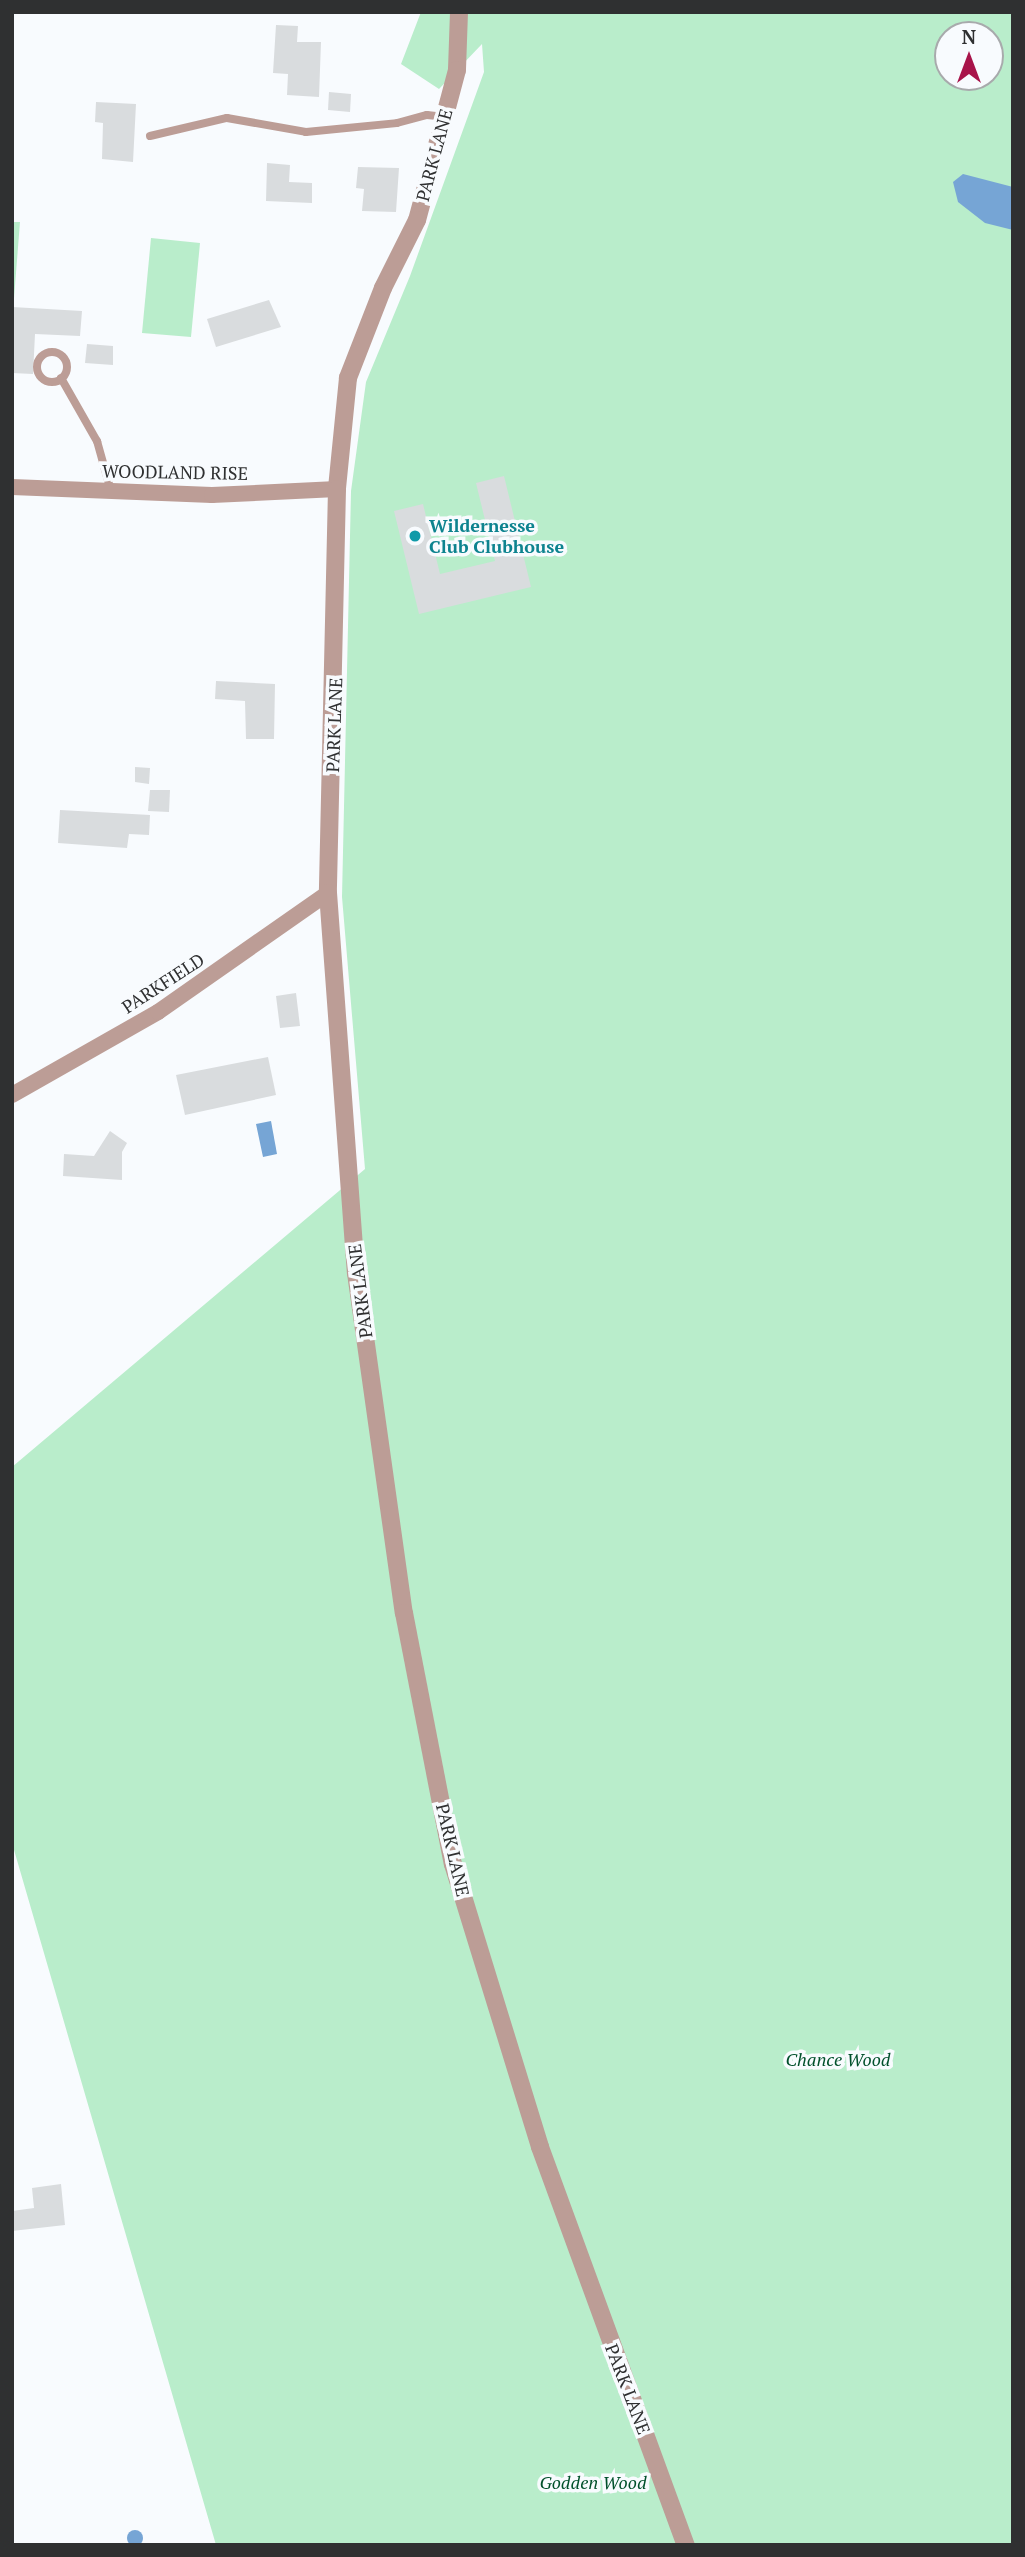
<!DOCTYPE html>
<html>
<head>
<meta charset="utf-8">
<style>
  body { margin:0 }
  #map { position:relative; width:1025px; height:2557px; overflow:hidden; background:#f8fbfe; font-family:"PT Serif",serif }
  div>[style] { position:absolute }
  .green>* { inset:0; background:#b9edcb }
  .water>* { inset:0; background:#76a5d5 }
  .round { border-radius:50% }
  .building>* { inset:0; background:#d9dcde }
  .service>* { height:8px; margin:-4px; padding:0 4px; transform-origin:4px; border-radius:4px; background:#bc9d96 }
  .service>.ring { margin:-4px; padding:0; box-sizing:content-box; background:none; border:8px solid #bc9d96; border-radius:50% }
  .minor>* { height:16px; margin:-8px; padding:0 8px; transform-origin:8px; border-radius:8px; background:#bc9d96 }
  .tertiary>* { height:18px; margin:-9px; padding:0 9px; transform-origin:9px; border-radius:9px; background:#bc9d96 }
  .dots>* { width:19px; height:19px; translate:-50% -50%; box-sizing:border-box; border:4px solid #f8fbfe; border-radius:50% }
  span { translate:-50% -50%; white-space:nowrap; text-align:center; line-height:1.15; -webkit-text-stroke:7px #f8fbfe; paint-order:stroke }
  .street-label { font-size:18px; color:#2f3031 }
  .culture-label { font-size:18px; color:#0d838f; font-weight:700 }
  .left { translate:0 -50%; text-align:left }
  .park-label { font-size:18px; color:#00502b; font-style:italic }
  .frame { position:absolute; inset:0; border:14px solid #2f3031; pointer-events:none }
  .north { position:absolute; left:934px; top:21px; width:70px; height:70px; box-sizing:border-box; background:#f8fbfe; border:2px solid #a8aaac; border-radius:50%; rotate:0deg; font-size:19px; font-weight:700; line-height:28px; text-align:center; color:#2f3031 }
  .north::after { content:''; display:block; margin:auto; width:24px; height:32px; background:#a8144a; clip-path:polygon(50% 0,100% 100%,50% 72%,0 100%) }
</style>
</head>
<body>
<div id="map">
  <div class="green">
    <div style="clip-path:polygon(evenodd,421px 12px,1013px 12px,1013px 2545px,216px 2545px,12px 1843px,12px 1467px,365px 1169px,342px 897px,351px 491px,366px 382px,410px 276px,484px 72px,482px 44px,439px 89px,401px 64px,421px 12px,948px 35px,990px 35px,990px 77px,948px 77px,948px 35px)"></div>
    <div style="clip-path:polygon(12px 222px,20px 222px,13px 311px,12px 311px)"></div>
    <div style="clip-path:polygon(151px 238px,200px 243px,191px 337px,142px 333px)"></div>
  </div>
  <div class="water">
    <div style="clip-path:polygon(963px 174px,1013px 187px,1013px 230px,985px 223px,958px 202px,953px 182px)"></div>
    <div style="clip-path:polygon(271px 1121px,277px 1154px,263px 1157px,256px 1124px)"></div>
    <div class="round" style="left:127px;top:2530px;width:16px;height:16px"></div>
  </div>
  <div class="building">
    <div style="clip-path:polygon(276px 25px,298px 26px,297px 42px,321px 42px,319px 97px,287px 95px,288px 74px,273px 73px)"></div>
    <div style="clip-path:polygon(329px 92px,351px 94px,350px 112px,328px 110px)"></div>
    <div style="clip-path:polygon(96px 102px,136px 104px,133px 162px,102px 159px,103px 123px,95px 122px)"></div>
    <div style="clip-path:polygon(267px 163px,290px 165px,289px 182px,312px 183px,312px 203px,266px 201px)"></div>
    <div style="clip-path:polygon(358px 167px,399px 168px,396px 212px,362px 211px,364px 189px,356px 188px)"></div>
    <div style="clip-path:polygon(269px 300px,281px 327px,216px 347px,207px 319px)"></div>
    <div style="clip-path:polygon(12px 307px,82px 311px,80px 336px,35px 334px,33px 374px,12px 373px)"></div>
    <div style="clip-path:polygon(87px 344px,113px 346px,113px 365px,85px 363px)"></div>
    <div style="clip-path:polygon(504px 476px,531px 587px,419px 614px,394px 511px,423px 504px,440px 574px,495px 561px,476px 483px)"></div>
    <div style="clip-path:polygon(216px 681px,275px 684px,274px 739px,246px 739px,245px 701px,215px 699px)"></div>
    <div style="clip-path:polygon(135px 767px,150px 768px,149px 784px,135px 782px)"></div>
    <div style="clip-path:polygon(150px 790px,170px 790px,169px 812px,148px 811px)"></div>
    <div style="clip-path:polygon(60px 810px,150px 815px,149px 835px,129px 834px,127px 848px,58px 843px)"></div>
    <div style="clip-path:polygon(296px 993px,300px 1026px,280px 1028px,276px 996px)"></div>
    <div style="clip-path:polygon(268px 1057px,276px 1095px,185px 1115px,176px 1075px)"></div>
    <div style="clip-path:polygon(110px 1131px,127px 1143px,122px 1152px,122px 1180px,63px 1176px,64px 1154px,94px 1156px)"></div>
    <div style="clip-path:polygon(61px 2184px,65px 2225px,12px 2231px,12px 2211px,34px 2208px,32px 2188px)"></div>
  </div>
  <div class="service">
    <div style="left:150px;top:136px;width:79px;rotate:-13.2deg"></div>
    <div style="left:227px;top:118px;width:80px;rotate:10deg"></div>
    <div style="left:306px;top:132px;width:91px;rotate:-5.6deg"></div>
    <div style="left:397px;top:123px;width:31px;rotate:-15deg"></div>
    <div style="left:427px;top:115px;width:18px;rotate:6deg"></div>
    <div class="ring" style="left:37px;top:352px;width:22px;height:22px"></div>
    <div style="left:61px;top:378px;width:73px;rotate:60.3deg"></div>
    <div style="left:97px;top:441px;width:52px;rotate:74.4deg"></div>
  </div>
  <div class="minor">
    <div style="left:12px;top:487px;width:200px;rotate:2.3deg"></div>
    <div style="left:212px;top:495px;width:125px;rotate:-2.7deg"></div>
    <div style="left:12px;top:1095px;width:168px;rotate:-29.6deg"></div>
    <div style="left:158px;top:1012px;width:208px;rotate:-35deg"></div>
  </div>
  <div class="tertiary">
    <div style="left:459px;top:12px;width:58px;rotate:92deg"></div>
    <div style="left:457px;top:70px;width:155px;rotate:104.9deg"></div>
    <div style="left:417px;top:220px;width:76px;rotate:116.6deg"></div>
    <div style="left:383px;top:288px;width:97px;rotate:111.3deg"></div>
    <div style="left:348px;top:378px;width:112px;rotate:95.7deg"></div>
    <div style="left:337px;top:489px;width:404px;rotate:91.3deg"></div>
    <div style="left:328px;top:893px;width:381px;rotate:85.8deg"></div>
    <div style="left:356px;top:1273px;width:343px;rotate:82deg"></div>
    <div style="left:404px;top:1613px;width:256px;rotate:79deg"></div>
    <div style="left:453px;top:1864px;width:296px;rotate:72.9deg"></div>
    <div style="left:540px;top:2147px;width:424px;rotate:69.9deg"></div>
  </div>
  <div class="dots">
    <div style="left:415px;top:536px;background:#0f9aa8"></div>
  </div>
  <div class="street-label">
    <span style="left:434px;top:155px;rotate:-75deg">PARK LANE</span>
    <span style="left:175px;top:472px;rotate:1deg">WOODLAND RISE</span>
    <span style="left:334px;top:725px;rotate:-88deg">PARK LANE</span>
    <span style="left:163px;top:983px;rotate:-33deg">PARKFIELD</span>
    <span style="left:360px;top:1291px;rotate:-97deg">PARK LANE</span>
    <span style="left:453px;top:1850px;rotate:77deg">PARK LANE</span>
    <span style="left:628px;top:2389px;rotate:69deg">PARK LANE</span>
  </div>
  <div class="culture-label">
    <span class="left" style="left:429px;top:536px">Wildernesse<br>Club Clubhouse</span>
  </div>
  <div class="park-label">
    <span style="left:838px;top:2059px">Chance Wood</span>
    <span style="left:593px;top:2482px">Godden Wood</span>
  </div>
  <div class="frame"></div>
  <div class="north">N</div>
</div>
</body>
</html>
